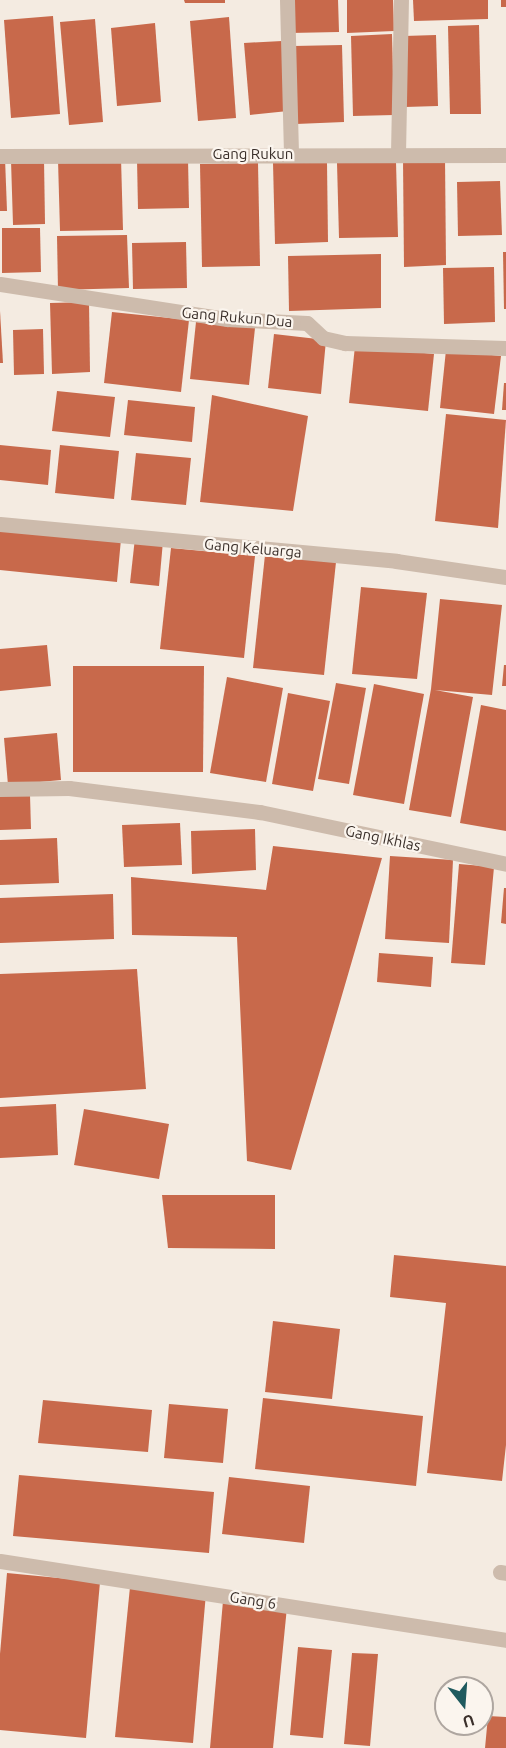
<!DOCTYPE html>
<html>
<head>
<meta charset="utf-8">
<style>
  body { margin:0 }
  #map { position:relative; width:506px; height:1748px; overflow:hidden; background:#f4ebe1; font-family:Ubuntu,sans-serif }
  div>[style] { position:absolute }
  .building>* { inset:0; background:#c8694b }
  .minor>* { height:15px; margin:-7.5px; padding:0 7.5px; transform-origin:7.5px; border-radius:7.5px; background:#cdbbac }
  span { translate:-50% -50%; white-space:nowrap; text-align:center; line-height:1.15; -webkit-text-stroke:4.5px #fbf5ee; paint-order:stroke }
  .street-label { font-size:15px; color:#3b302b }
  .north { position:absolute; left:434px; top:1676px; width:60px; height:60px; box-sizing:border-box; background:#fbf5ee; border:2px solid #aea6a0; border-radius:50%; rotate:163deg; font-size:16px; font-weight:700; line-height:24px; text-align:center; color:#3b302b }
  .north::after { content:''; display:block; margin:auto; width:21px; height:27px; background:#1f5a5e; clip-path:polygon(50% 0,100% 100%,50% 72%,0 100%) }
</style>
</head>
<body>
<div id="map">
  <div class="building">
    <div style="clip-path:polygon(184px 0,225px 0,225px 3px,185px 3px)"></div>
    <div style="clip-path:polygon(290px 0,338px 0,339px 32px,290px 33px)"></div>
    <div style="clip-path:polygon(347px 0,393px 0,394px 31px,347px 33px)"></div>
    <div style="clip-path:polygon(413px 0,488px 0,488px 19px,414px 21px)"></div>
    <div style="clip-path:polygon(501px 0,506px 0,506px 7px,501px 7px)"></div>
    <div style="clip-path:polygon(53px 16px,60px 114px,11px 118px,4px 20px)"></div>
    <div style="clip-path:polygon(229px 17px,236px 118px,198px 121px,190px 21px)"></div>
    <div style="clip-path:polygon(95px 19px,103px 122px,69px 125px,60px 22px)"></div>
    <div style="clip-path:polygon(155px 23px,161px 102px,117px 106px,111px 28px)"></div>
    <div style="clip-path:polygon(479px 25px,481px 114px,450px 114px,448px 26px)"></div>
    <div style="clip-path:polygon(392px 34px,394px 115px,353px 116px,351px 36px)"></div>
    <div style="clip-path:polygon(436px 35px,438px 106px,405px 107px,404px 36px)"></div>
    <div style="clip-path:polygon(282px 41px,288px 111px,250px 115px,244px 43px)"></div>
    <div style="clip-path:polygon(342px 45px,344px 122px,296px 124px,294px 46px)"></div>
    <div style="clip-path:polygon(0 158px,5px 158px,7px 211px,0 211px)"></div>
    <div style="clip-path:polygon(121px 158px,123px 230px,60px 231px,58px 160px)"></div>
    <div style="clip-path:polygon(445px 158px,446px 265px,404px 267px,403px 159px)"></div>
    <div style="clip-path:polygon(188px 159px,189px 208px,138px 209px,137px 160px)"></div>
    <div style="clip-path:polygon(11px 160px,44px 160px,45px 224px,13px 225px)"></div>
    <div style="clip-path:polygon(396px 162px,398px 237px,339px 238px,337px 163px)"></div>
    <div style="clip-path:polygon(258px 163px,260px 266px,202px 267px,200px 164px)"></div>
    <div style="clip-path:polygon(273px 163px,327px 163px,328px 242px,275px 244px)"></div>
    <div style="clip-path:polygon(500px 181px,502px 235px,458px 236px,457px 182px)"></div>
    <div style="clip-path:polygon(2px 228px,40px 228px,41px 272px,2px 273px)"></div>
    <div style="clip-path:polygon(127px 235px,129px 288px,58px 290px,57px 236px)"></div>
    <div style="clip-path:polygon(186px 242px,187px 288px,133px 289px,132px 243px)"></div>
    <div style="clip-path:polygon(503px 252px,506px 252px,506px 309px,504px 309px)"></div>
    <div style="clip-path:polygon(381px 254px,381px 308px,289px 311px,288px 256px)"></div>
    <div style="clip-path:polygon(494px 267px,495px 322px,444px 324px,443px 268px)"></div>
    <div style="clip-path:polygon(89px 302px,90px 372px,52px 374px,50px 303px)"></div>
    <div style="clip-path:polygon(0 311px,3px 363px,0 363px)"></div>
    <div style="clip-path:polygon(112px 312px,189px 320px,181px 392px,104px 383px)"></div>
    <div style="clip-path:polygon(196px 322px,255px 328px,249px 385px,190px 379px)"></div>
    <div style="clip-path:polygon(43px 329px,44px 374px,14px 375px,13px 330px)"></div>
    <div style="clip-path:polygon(274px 334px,326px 340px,321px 394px,268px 388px)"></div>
    <div style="clip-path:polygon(355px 346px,434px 354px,428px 411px,349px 403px)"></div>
    <div style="clip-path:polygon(446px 350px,501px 356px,494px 414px,440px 408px)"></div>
    <div style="clip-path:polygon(504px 383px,506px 383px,506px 410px,502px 410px)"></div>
    <div style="clip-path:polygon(57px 391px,115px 397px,110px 437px,52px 431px)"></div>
    <div style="clip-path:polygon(212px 395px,308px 416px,293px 511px,200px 502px)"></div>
    <div style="clip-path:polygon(128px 400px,195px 407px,192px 442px,124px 435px)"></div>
    <div style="clip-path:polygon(446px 414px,506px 420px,498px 528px,435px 521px)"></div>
    <div style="clip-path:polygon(0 445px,51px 450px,48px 485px,0 480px)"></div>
    <div style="clip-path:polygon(60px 445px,119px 451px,114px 499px,55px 493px)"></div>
    <div style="clip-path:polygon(136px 453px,191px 458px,186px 505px,131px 500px)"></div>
    <div style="clip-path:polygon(0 526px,121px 539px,117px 582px,0 570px)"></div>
    <div style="clip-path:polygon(135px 538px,163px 541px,159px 586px,130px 583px)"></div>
    <div style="clip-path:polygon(171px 548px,255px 556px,244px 658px,160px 649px)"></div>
    <div style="clip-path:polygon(265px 555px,336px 562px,324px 675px,253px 668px)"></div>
    <div style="clip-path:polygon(361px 587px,427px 593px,417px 679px,352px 674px)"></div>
    <div style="clip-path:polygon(440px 599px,502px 605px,492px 695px,435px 690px,473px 697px,451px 817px,409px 810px,431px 689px)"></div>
    <div style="clip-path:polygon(47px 645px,51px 686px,0 691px,0 649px)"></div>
    <div style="clip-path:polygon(504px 665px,506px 665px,506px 686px,502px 686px)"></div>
    <div style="clip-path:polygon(73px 666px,204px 666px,203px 772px,73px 772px)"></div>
    <div style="clip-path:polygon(227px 677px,283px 688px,266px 782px,210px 773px)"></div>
    <div style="clip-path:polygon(336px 683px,366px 688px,349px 784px,318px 779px)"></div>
    <div style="clip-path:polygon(374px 684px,424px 694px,404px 804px,353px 795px)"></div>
    <div style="clip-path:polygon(288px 693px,330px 701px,313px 791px,272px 784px)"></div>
    <div style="clip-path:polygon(481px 705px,506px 710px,506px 831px,460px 823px)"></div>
    <div style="clip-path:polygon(57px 733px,61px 780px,8px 785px,4px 738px)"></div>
    <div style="clip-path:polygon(30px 795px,31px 829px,0 830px,0 796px)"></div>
    <div style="clip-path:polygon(180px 823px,182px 865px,124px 867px,122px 825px)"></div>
    <div style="clip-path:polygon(255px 829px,256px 870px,192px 874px,191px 831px)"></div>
    <div style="clip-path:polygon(57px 838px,59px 883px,0 885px,0 840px)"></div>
    <div style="clip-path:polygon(273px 846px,382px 858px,291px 1170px,247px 1161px,237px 937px,132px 935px,131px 877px,266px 890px)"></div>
    <div style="clip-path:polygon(390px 856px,453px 860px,449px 943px,385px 939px)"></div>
    <div style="clip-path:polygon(459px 864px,494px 867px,485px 965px,451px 963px)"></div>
    <div style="clip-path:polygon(504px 888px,506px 888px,506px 924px,501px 923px)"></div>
    <div style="clip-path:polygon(113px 894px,114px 939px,0 943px,0 898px)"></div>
    <div style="clip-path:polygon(379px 953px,433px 957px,431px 987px,377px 982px)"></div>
    <div style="clip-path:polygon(137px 969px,146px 1089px,0 1098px,0 974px)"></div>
    <div style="clip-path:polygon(56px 1104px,58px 1155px,0 1158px,0 1107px)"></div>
    <div style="clip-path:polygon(84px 1109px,169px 1124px,159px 1179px,74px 1165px)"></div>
    <div style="clip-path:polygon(162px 1195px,275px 1195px,275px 1249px,168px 1248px)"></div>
    <div style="clip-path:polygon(394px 1255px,506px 1266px,506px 1445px,502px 1481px,427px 1473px,446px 1303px,390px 1297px)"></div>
    <div style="clip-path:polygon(273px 1321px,340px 1329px,332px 1399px,265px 1392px)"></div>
    <div style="clip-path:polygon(263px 1398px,423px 1416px,416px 1486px,255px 1469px)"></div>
    <div style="clip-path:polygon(43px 1400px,152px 1410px,148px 1452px,38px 1443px)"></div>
    <div style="clip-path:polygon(169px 1404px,228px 1409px,223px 1463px,164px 1458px)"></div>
    <div style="clip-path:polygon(19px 1475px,214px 1492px,209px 1553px,13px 1536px)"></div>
    <div style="clip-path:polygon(229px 1477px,310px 1486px,304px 1543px,222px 1534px)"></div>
    <div style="clip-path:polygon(7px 1573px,100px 1582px,86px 1738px,0 1730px,0 1654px)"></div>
    <div style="clip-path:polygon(130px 1587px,206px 1593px,193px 1743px,115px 1737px)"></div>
    <div style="clip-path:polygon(223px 1601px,287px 1607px,273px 1748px,210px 1748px)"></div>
    <div style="clip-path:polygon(298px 1647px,332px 1650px,323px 1738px,290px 1735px)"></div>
    <div style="clip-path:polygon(352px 1653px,378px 1654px,370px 1746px,344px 1744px)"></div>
    <div style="clip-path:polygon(488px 1716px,506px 1717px,506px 1748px,485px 1748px)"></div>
  </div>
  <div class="minor">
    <div style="left:287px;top:0;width:155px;rotate:88.5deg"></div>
    <div style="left:398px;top:154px;width:154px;rotate:-88.9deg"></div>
    <div style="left:0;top:156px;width:506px;rotate:-0.11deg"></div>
    <div style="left:0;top:284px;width:230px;rotate:8.8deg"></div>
    <div style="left:227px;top:319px;width:80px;rotate:2.9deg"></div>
    <div style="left:307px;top:323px;width:22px;rotate:43deg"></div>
    <div style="left:323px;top:338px;width:23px;rotate:13deg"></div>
    <div style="left:345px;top:343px;width:161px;rotate:1.8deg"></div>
    <div style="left:0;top:524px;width:398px;rotate:5.3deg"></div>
    <div style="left:396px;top:561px;width:111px;rotate:8.3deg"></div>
    <div style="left:0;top:789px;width:69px;rotate:-0.8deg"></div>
    <div style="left:69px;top:788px;width:193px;rotate:7.2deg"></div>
    <div style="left:260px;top:812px;width:251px;rotate:11.9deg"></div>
    <div style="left:0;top:1561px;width:512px;rotate:8.87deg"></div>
    <div style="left:500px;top:1572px;width:6px;rotate:9deg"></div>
  </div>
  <div class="street-label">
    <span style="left:253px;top:154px">Gang Rukun</span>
    <span style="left:237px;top:317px;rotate:5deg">Gang Rukun Dua</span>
    <span style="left:253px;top:548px;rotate:5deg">Gang Keluarga</span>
    <span style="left:383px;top:838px;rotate:12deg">Gang Ikhlas</span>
    <span style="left:253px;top:1600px;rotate:9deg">Gang 6</span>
  </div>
  <div class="north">U</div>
</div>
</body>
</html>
